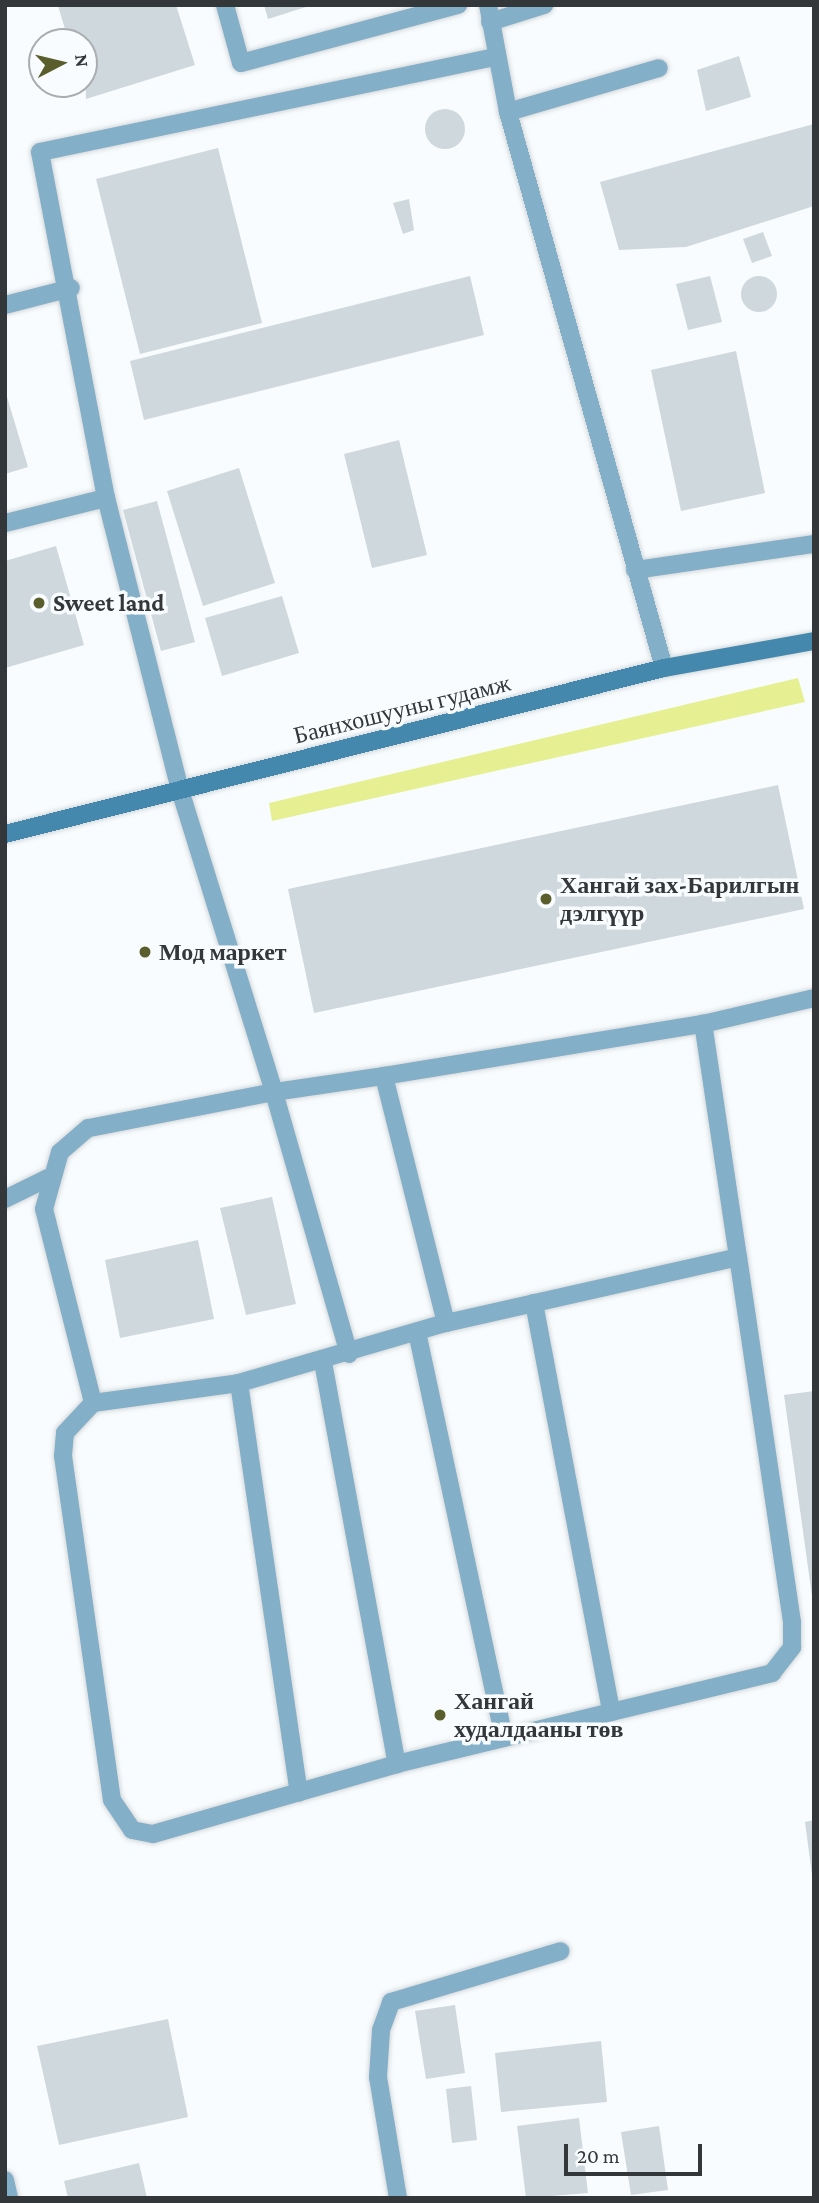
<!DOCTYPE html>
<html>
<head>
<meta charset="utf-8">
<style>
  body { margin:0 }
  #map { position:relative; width:819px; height:2203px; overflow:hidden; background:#f8fcfe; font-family:"Crimson Pro",serif }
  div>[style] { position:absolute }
  .green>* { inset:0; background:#e6f092 }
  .building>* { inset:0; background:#cfd8dd }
  .round { border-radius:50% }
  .roads { filter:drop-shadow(0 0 2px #d5d9db) drop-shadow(0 0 2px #d5d9db) }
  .service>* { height:18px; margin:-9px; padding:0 9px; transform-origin:9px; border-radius:9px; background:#84afc8 }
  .minor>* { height:18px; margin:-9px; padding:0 9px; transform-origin:9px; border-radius:9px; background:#84afc8 }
  .tertiary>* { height:18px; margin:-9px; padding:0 9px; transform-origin:9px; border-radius:9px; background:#84afc8 }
  .secondary>* { height:18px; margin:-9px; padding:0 9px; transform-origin:9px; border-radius:9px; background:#4489ad }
  .dots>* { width:19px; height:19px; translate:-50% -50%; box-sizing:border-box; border:4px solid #f8fcfe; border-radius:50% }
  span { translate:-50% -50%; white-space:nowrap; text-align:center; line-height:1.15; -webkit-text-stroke:7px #f8fcfe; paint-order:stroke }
  .poi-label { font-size:24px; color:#333739; font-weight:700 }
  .left { translate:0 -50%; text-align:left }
  .street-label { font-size:24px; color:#333739 }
  .frame { position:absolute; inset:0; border:7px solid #333739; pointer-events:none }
  .north { position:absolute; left:28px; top:28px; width:70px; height:70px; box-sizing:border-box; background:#f8fcfe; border:2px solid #a9adaf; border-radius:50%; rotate:83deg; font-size:19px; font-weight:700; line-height:28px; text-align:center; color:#333739 }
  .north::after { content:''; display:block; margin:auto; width:24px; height:32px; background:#5a5e2c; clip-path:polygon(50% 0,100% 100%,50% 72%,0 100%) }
  .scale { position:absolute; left:564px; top:2144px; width:138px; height:32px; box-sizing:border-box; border:4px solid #333739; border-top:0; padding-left:9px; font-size:21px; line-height:24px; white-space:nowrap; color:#333739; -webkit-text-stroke:5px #f8fcfe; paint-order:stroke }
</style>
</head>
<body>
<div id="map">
  <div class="green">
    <div style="clip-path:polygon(798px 678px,805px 702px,272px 821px,269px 803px)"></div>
  </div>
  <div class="building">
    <div style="clip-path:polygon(176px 5px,195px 65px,86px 99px,84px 42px,69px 42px,58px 6px)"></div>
    <div style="clip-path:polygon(264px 5px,309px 5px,309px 6px,268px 19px)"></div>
    <div style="clip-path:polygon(739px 56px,751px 97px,706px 111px,697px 70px)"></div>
    <div class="round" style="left:425px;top:109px;width:40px;height:40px"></div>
    <div style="clip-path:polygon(814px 124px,814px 206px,686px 247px,619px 250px,600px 182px)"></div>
    <div style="clip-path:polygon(218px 148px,262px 323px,140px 354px,96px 179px)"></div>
    <div style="clip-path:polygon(409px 199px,414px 230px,403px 234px,393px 203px)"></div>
    <div style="clip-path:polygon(763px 232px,772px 256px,752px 263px,743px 239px)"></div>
    <div class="round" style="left:741px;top:276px;width:36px;height:36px"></div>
    <div style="clip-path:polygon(470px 276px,484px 335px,144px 420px,130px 361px)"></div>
    <div style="clip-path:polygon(710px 276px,722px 322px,688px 330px,676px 284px)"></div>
    <div style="clip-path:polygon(736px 351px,765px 493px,681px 511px,651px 370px)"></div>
    <div style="clip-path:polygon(5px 390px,28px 467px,5px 474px)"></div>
    <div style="clip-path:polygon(399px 440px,427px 555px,372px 568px,344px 454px)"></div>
    <div style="clip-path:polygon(239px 468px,275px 583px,203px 606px,167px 491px)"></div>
    <div style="clip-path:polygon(157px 501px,195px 642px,161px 651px,123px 510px)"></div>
    <div style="clip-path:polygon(56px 546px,84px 645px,5px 668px,5px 561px)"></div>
    <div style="clip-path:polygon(282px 596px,299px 653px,222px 676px,205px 618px)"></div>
    <div style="clip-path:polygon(778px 785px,804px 909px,314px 1013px,288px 889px)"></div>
    <div style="clip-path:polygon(272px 1197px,296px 1304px,246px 1315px,220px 1208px)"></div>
    <div style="clip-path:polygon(198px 1240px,214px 1319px,120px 1338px,105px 1260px)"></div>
    <div style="clip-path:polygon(814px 1391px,814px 1596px,812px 1596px,784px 1395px)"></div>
    <div style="clip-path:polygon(814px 1820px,814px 1874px,812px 1875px,805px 1822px)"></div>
    <div style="clip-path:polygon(455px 2005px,465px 2073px,426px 2079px,415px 2011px)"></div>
    <div style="clip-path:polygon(168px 2019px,188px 2117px,59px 2145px,37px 2046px)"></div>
    <div style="clip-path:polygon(601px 2041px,607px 2102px,501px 2112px,495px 2053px)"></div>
    <div style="clip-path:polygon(471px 2086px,477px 2140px,452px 2143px,446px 2089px)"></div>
    <div style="clip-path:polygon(579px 2118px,588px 2193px,526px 2198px,517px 2126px)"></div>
    <div style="clip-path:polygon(659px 2126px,668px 2190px,631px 2195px,621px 2132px)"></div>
    <div style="clip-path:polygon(139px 2163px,147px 2198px,68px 2198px,64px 2181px)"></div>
  </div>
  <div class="roads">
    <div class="service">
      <div style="left:225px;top:5px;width:60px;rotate:74.6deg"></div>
      <div style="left:241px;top:63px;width:225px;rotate:-15deg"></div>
      <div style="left:490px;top:22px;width:57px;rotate:-17.5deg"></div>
      <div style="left:508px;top:112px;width:157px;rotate:-16.2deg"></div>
      <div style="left:635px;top:570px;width:181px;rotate:-8.3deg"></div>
      <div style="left:180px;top:790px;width:316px;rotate:72.7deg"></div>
      <div style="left:274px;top:1092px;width:189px;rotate:169deg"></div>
      <div style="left:88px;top:1128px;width:37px;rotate:139deg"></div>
      <div style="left:60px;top:1152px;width:59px;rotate:105.7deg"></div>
      <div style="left:44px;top:1209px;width:200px;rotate:75.8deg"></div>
      <div style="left:93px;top:1403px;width:147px;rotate:-7.8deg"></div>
      <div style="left:239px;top:1383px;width:216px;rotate:-16.2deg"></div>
      <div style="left:446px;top:1323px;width:255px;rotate:-104.1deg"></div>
      <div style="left:384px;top:1076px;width:323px;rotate:-9.3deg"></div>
      <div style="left:703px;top:1024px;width:114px;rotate:-13.2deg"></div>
      <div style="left:5px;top:1199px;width:48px;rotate:-26deg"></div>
      <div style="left:534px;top:1303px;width:416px;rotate:79.3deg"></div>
      <div style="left:446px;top:1323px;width:299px;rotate:-12.7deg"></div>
      <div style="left:738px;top:1257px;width:236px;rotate:-98.5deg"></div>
      <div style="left:417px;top:1332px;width:415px;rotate:77.9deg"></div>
      <div style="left:349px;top:1354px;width:273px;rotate:-106deg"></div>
      <div style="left:274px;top:1092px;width:111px;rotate:-8.3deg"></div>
      <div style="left:323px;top:1362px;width:409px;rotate:79.6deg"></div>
      <div style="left:239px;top:1383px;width:414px;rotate:81.7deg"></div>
      <div style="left:93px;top:1403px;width:41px;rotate:133deg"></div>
      <div style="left:65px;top:1433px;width:23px;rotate:95deg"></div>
      <div style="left:63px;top:1456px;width:347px;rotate:81.9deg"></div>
      <div style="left:112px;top:1800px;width:36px;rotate:56deg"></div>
      <div style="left:132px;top:1830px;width:21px;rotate:11deg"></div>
      <div style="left:153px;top:1834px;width:254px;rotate:-16deg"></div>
      <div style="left:397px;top:1764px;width:386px;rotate:-13.6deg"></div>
      <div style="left:772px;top:1673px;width:33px;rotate:-52deg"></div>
      <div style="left:792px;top:1647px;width:25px;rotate:-90deg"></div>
      <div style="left:792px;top:1622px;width:369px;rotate:-98.4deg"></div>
      <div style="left:5px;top:2180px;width:18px;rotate:77deg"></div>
      <div style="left:398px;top:2198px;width:123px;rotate:-99.4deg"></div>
      <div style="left:378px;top:2077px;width:47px;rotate:-86.3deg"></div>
      <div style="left:381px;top:2030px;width:30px;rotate:-70deg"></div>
      <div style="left:391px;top:2002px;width:177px;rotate:-16.7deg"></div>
    </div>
    <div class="minor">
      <div style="left:5px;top:305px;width:68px;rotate:-14.4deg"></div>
      <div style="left:5px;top:523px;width:104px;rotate:-13.9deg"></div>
      <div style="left:180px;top:790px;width:301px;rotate:-104.2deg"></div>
      <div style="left:106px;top:498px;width:352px;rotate:-100.8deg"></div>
      <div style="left:40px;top:152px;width:463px;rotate:-11.8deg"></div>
    </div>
    <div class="tertiary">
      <div style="left:488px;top:5px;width:109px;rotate:79.4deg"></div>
      <div style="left:508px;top:112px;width:577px;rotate:74.33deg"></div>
    </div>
    <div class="secondary">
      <div style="left:5px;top:834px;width:680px;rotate:-14.14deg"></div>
      <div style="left:664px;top:668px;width:152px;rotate:-10.2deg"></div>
    </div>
  </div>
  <div class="dots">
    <div style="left:39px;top:603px;background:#5a5e2c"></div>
    <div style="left:546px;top:899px;background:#5a5e2c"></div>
    <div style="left:145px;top:952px;background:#5a5e2c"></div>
    <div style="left:440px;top:1715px;background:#5a5e2c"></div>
  </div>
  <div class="poi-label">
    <span class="left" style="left:53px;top:603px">Sweet land</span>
    <span class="left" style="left:560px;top:899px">Хангай зах-Барилгын<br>дэлгүүр</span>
    <span class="left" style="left:159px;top:952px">Мод маркет</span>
    <span class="left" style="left:454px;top:1715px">Хангай<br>худалдааны төв</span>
  </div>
  <div class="street-label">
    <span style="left:402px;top:709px;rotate:-14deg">Баянхошууны гудамж</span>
  </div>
  <div class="frame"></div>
  <div class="north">N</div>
  <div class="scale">20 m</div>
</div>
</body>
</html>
